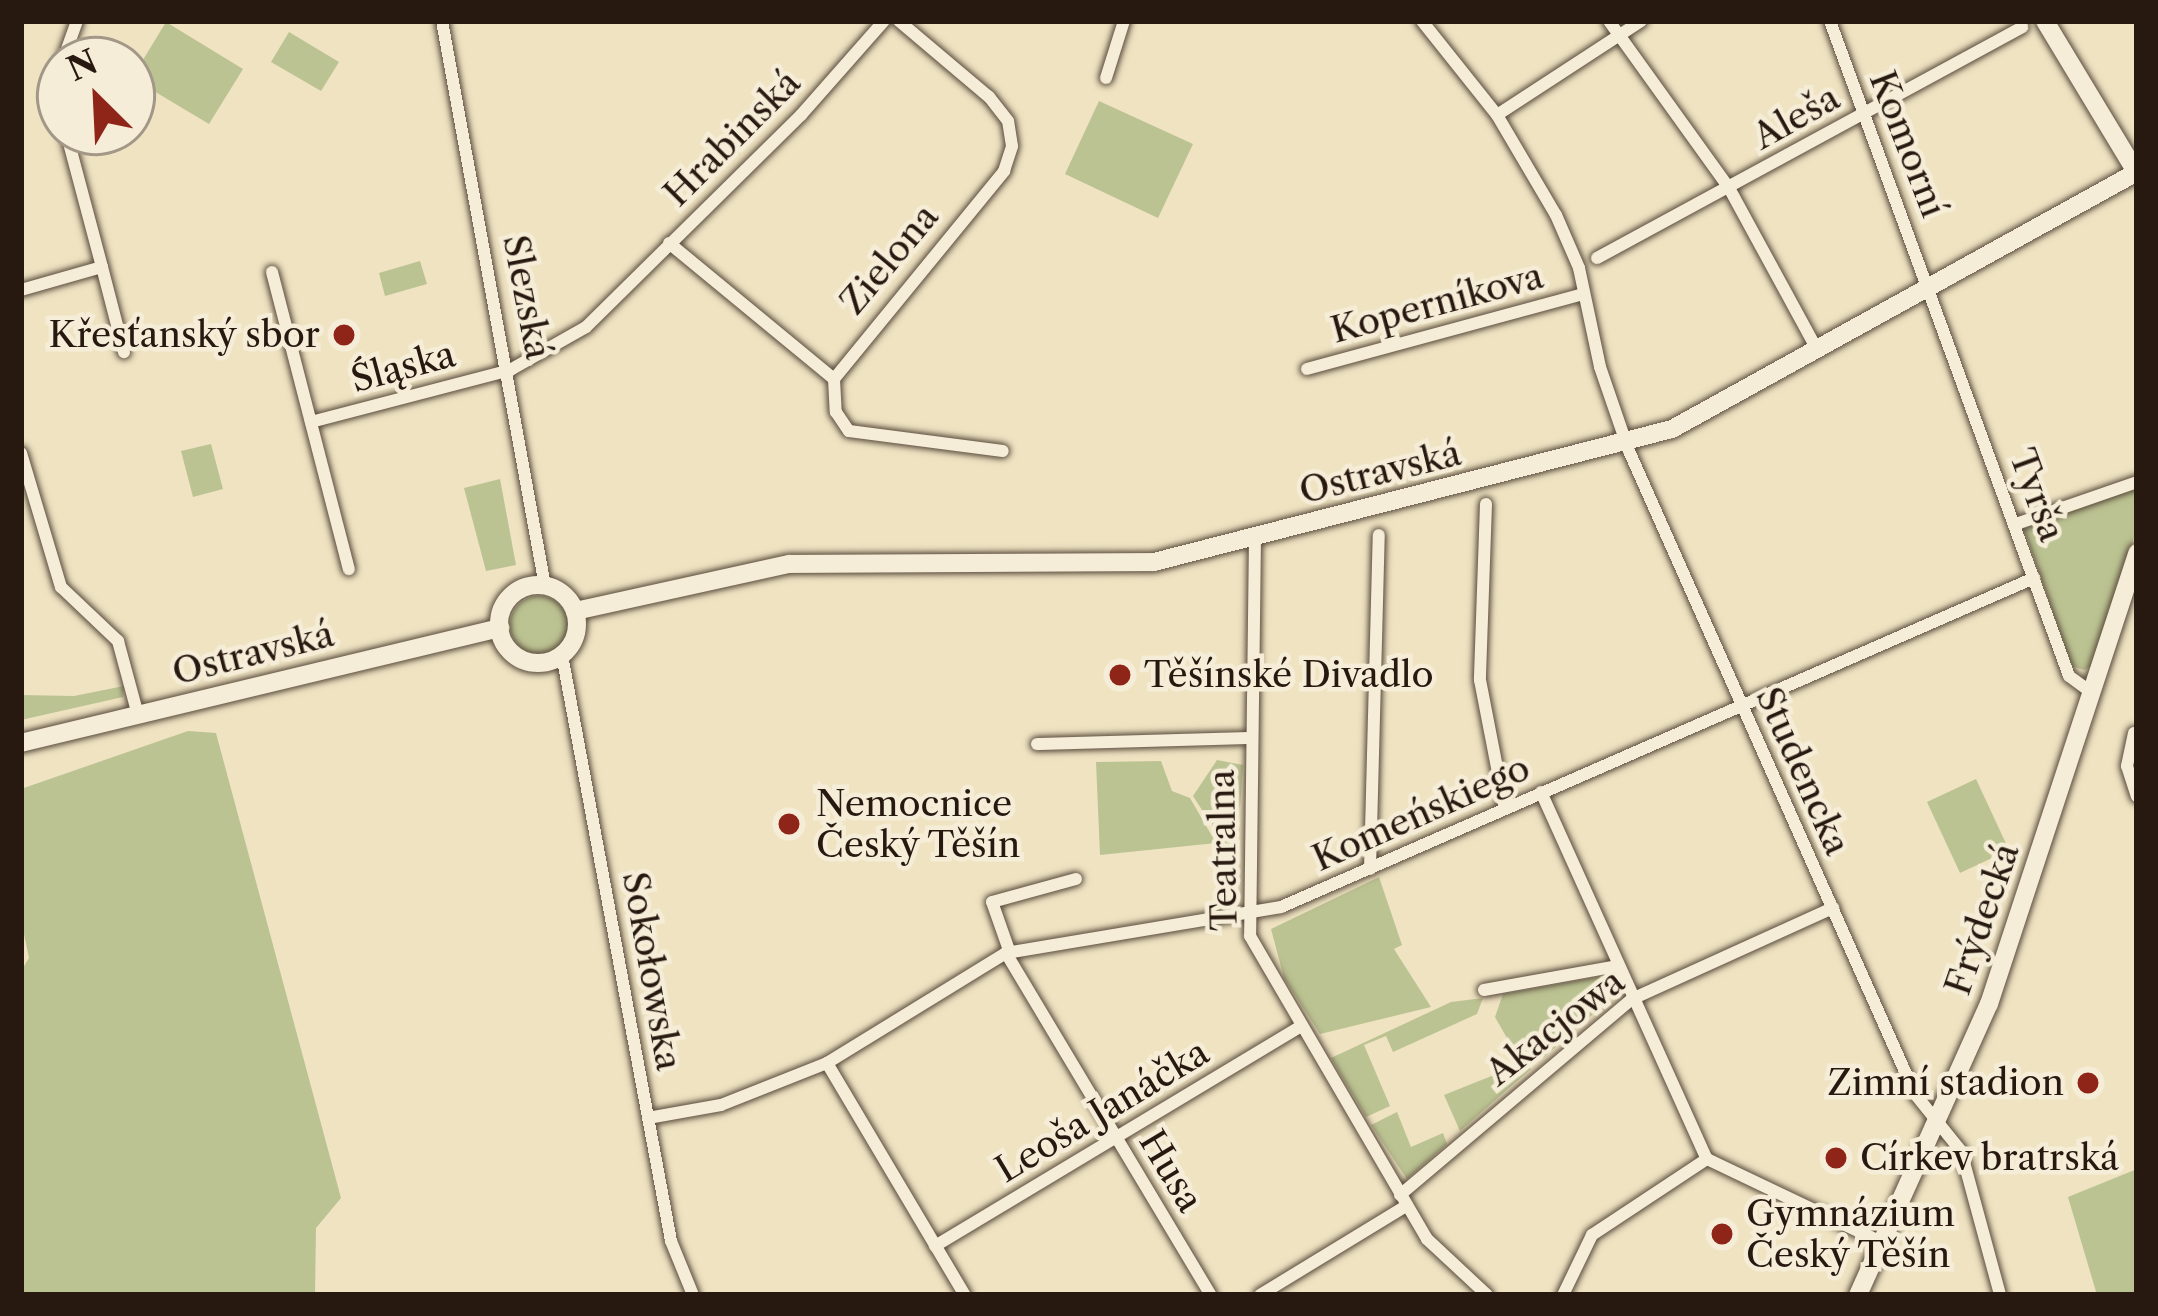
<!DOCTYPE html>
<html>
<head>
<meta charset="utf-8">
<style>
  body { margin:0 }
  #map { position:relative; width:2158px; height:1316px; overflow:hidden; background:#efe3c2; font-family:"Libre Caslon Text",serif }
  div>[style] { position:absolute }
  .green>* { inset:0; background:#bcc392 }
  .round { border-radius:50% }
  .roads { filter:drop-shadow(0 0 3px #594b3c) drop-shadow(0 0 3px #594b3c) }
  .street>* { height:12px; margin:-6px; padding:0 6px; transform-origin:6px; border-radius:6px; background:#f5edd7 }
  .secondary>* { height:18px; margin:-9px; padding:0 9px; transform-origin:9px; border-radius:9px; background:#f5edd7 }
  .secondary>.ring { margin:-9px; padding:0; box-sizing:content-box; background:none; border:18px solid #f5edd7; border-radius:50% }
  .dots>* { width:33px; height:33px; translate:-50% -50%; box-sizing:border-box; border:6px solid #f5edd7; border-radius:50% }
  span { translate:-50% -50%; white-space:nowrap; text-align:center; line-height:1.15; -webkit-text-stroke:9px #f5edd7; paint-order:stroke }
  .street-label { font-size:36px; color:#271810 }
  .poi-label { font-size:36px; color:#271810 }
  .right { translate:-100% -50%; text-align:right }
  .left { translate:0 -50%; text-align:left }
  .frame { position:absolute; inset:0; border:24px solid #271810; pointer-events:none }
  .north { position:absolute; left:36px; top:36px; width:120px; height:120px; box-sizing:border-box; background:#f5edd7; border:3px solid #a39887; border-radius:50%; rotate:336deg; font-size:33px; font-weight:700; line-height:48px; text-align:center; color:#271810 }
  .north::after { content:''; display:block; margin:auto; width:42px; height:54px; background:#8f2418; clip-path:polygon(50% 0,100% 100%,50% 72%,0 100%) }
</style>
</head>
<body>
<div id="map">
  <div class="green">
    <div style="clip-path:polygon(166px 22px,243px 69px,209px 124px,132px 78px)"></div>
    <div style="clip-path:polygon(289px 32px,339px 62px,321px 91px,271px 62px)"></div>
    <div style="clip-path:polygon(1099px 101px,1193px 144px,1158px 218px,1065px 174px)"></div>
    <div style="clip-path:polygon(420px 261px,427px 284px,385px 296px,379px 273px)"></div>
    <div style="clip-path:polygon(211px 444px,223px 489px,193px 497px,181px 451px)"></div>
    <div style="clip-path:polygon(500px 479px,516px 565px,486px 571px,464px 488px)"></div>
    <div style="clip-path:polygon(2126px 486px,2137px 491px,2137px 528px,2094px 665px,2084px 670px,2072px 666px,2024px 529px)"></div>
    <div class="round" style="left:510px;top:596px;width:58px;height:58px"></div>
    <div style="clip-path:polygon(124px 686px,123px 697px,21px 720px,21px 695px,74px 696px)"></div>
    <div style="clip-path:polygon(188px 731px,216px 733px,341px 1198px,316px 1228px,315px 1295px,21px 1295px,21px 971px,29px 958px,21px 920px,21px 789px)"></div>
    <div style="clip-path:polygon(1217px 760px,1243px 765px,1236px 863px,1193px 796px)"></div>
    <div style="clip-path:polygon(1161px 761px,1172px 791px,1190px 798px,1216px 843px,1100px 855px,1096px 762px)"></div>
    <div style="clip-path:polygon(1976px 779px,2009px 850px,1960px 873px,1927px 802px)"></div>
    <div style="clip-path:polygon(1379px 877px,1402px 945px,1394px 949px,1431px 1007px,1320px 1034px,1284px 978px,1271px 929px)"></div>
    <div style="clip-path:polygon(1609px 975px,1617px 993px,1543px 1058px,1516px 1054px,1495px 1017px,1503px 994px)"></div>
    <div style="clip-path:polygon(1483px 998px,1477px 1014px,1393px 1052px,1386px 1036px,1364px 1045px,1390px 1106px,1366px 1117px,1331px 1058px,1451px 1002px)"></div>
    <div style="clip-path:polygon(1524px 1063px,1531px 1069px,1460px 1131px,1444px 1095px)"></div>
    <div style="clip-path:polygon(1397px 1112px,1411px 1147px,1443px 1133px,1447px 1144px,1407px 1179px,1371px 1125px)"></div>
    <div style="clip-path:polygon(2137px 1169px,2137px 1295px,2097px 1295px,2068px 1197px)"></div>
  </div>
  <div class="roads">
    <div class="street">
      <div style="left:442px;top:21px;width:574px;rotate:79.67deg"></div>
      <div style="left:1422px;top:21px;width:120px;rotate:51.4deg"></div>
      <div style="left:1497px;top:115px;width:116px;rotate:59.5deg"></div>
      <div style="left:1556px;top:215px;width:58px;rotate:66.5deg"></div>
      <div style="left:1579px;top:268px;width:101px;rotate:78deg"></div>
      <div style="left:1600px;top:367px;width:89px;rotate:71deg"></div>
      <div style="left:1629px;top:451px;width:704px;rotate:66.02deg"></div>
      <div style="left:1915px;top:1094px;width:73px;rotate:51.1deg"></div>
      <div style="left:1961px;top:1151px;width:149px;rotate:74.8deg"></div>
      <div style="left:1609px;top:21px;width:206px;rotate:54.3deg"></div>
      <div style="left:1729px;top:188px;width:186px;rotate:61.4deg"></div>
      <div style="left:1830px;top:21px;width:697px;rotate:69.95deg"></div>
      <div style="left:2069px;top:676px;width:29px;rotate:36deg"></div>
      <div style="left:63px;top:60px;width:41px;rotate:-70.3deg"></div>
      <div style="left:1106px;top:78px;width:60px;rotate:-72.5deg"></div>
      <div style="left:60px;top:81px;width:2px;rotate:90deg"></div>
      <div style="left:1497px;top:115px;width:172px;rotate:-33.1deg"></div>
      <div style="left:669px;top:243px;width:214px;rotate:39.5deg"></div>
      <div style="left:1597px;top:258px;width:484px;rotate:-28.5deg"></div>
      <div style="left:102px;top:267px;width:88px;rotate:75.5deg"></div>
      <div style="left:272px;top:272px;width:307px;rotate:75.5deg"></div>
      <div style="left:21px;top:290px;width:84px;rotate:-15.9deg"></div>
      <div style="left:102px;top:267px;width:140px;rotate:-104.9deg"></div>
      <div style="left:1307px;top:369px;width:286px;rotate:-15.2deg"></div>
      <div style="left:834px;top:379px;width:269px;rotate:-50.7deg"></div>
      <div style="left:1004px;top:171px;width:26px;rotate:-72deg"></div>
      <div style="left:1012px;top:146px;width:25px;rotate:-99deg"></div>
      <div style="left:1008px;top:121px;width:31px;rotate:-128deg"></div>
      <div style="left:989px;top:97px;width:118px;rotate:-139.8deg"></div>
      <div style="left:834px;top:379px;width:33px;rotate:87deg"></div>
      <div style="left:836px;top:412px;width:23px;rotate:56deg"></div>
      <div style="left:849px;top:431px;width:155px;rotate:7.4deg"></div>
      <div style="left:311px;top:422px;width:206px;rotate:-14.6deg"></div>
      <div style="left:510px;top:370px;width:87px;rotate:-29.5deg"></div>
      <div style="left:586px;top:327px;width:302px;rotate:-44.6deg"></div>
      <div style="left:801px;top:115px;width:125px;rotate:-48.6deg"></div>
      <div style="left:21px;top:453px;width:140px;rotate:73.4deg"></div>
      <div style="left:61px;top:587px;width:79px;rotate:43.5deg"></div>
      <div style="left:118px;top:641px;width:77px;rotate:74.9deg"></div>
      <div style="left:1486px;top:504px;width:176px;rotate:92deg"></div>
      <div style="left:1480px;top:680px;width:131px;rotate:79deg"></div>
      <div style="left:2016px;top:524px;width:128px;rotate:-19.1deg"></div>
      <div style="left:1255px;top:537px;width:399px;rotate:90.7deg"></div>
      <div style="left:1250px;top:936px;width:351px;rotate:59.7deg"></div>
      <div style="left:1427px;top:1239px;width:82px;rotate:43deg"></div>
      <div style="left:562px;top:655px;width:596px;rotate:79.46deg"></div>
      <div style="left:671px;top:1241px;width:58px;rotate:67.8deg"></div>
      <div style="left:2134px;top:733px;width:34px;rotate:102deg"></div>
      <div style="left:2127px;top:766px;width:32px;rotate:72deg"></div>
      <div style="left:1037px;top:744px;width:214px;rotate:-1.6deg"></div>
      <div style="left:1541px;top:792px;width:403px;rotate:65.7deg"></div>
      <div style="left:1707px;top:1159px;width:195px;rotate:25.5deg"></div>
      <div style="left:1370px;top:869px;width:334px;rotate:-88.5deg"></div>
      <div style="left:1006px;top:953px;width:399px;rotate:59.1deg"></div>
      <div style="left:1010px;top:953px;width:54px;rotate:-109.4deg"></div>
      <div style="left:992px;top:902px;width:87px;rotate:-15.3deg"></div>
      <div style="left:1484px;top:990px;width:135px;rotate:-10.2deg"></div>
      <div style="left:827px;top:1063px;width:270px;rotate:59.3deg"></div>
      <div style="left:648px;top:1118px;width:74px;rotate:-10.1deg"></div>
      <div style="left:721px;top:1105px;width:114px;rotate:-21.6deg"></div>
      <div style="left:827px;top:1063px;width:210px;rotate:-31.6deg"></div>
      <div style="left:1006px;top:953px;width:279px;rotate:-9.5deg"></div>
      <div style="left:1281px;top:907px;width:822px;rotate:-23.6deg"></div>
      <div style="left:1400px;top:1195px;width:304px;rotate:-40.2deg"></div>
      <div style="left:1632px;top:999px;width:221px;rotate:-24.4deg"></div>
      <div style="left:935px;top:1246px;width:425px;rotate:-31deg"></div>
      <div style="left:1260px;top:1295px;width:171px;rotate:-31.4deg"></div>
      <div style="left:1563px;top:1295px;width:67px;rotate:-64.2deg"></div>
      <div style="left:1592px;top:1235px;width:138px;rotate:-33.5deg"></div>
    </div>
    <div class="secondary">
      <div style="left:2045px;top:21px;width:176px;rotate:58.9deg"></div>
      <div class="ring" style="left:499px;top:585px;width:60px;height:60px"></div>
      <div style="left:575px;top:611px;width:219px;rotate:-12.4deg"></div>
      <div style="left:789px;top:564px;width:365px;rotate:-0.3deg"></div>
      <div style="left:1154px;top:562px;width:535px;rotate:-14.4deg"></div>
      <div style="left:1672px;top:429px;width:531px;rotate:-28.93deg"></div>
      <div style="left:21px;top:743px;width:493px;rotate:-13.5deg"></div>
      <div style="left:1858px;top:1295px;width:319px;rotate:-65.8deg"></div>
      <div style="left:1989px;top:1004px;width:475px;rotate:-71.8deg"></div>
    </div>
  </div>
  <div class="dots">
    <div style="left:344px;top:335px;background:#8f2418"></div>
    <div style="left:1120px;top:675px;background:#8f2418"></div>
    <div style="left:789px;top:824px;background:#8f2418"></div>
    <div style="left:2088px;top:1083px;background:#8f2418"></div>
    <div style="left:1836px;top:1158px;background:#8f2418"></div>
    <div style="left:1722px;top:1234px;background:#8f2418"></div>
  </div>
  <div class="street-label">
    <span style="left:1796px;top:117px;rotate:-29deg">Aleša</span>
    <span style="left:732px;top:138px;rotate:-45deg">Hrabinská</span>
    <span style="left:1908px;top:144px;rotate:69deg">Komorní</span>
    <span style="left:889px;top:259px;rotate:-50deg">Zielona</span>
    <span style="left:527px;top:297px;rotate:79deg">Slezská</span>
    <span style="left:1437px;top:303px;rotate:-15deg">Koperníkova</span>
    <span style="left:403px;top:367px;rotate:-15deg">Śląska</span>
    <span style="left:1380px;top:472px;rotate:-14deg">Ostravská</span>
    <span style="left:2037px;top:495px;rotate:70deg">Tyrša</span>
    <span style="left:253px;top:653px;rotate:-14deg">Ostravská</span>
    <span style="left:1803px;top:771px;rotate:66deg">Studencka</span>
    <span style="left:1421px;top:813px;rotate:-24deg">Komeńskiego</span>
    <span style="left:1223px;top:850px;rotate:-91deg">Teatralna</span>
    <span style="left:1982px;top:919px;rotate:-71deg">Frýdecká</span>
    <span style="left:652px;top:971px;rotate:80deg">Sokołowska</span>
    <span style="left:1555px;top:1027px;rotate:-38deg">Akacjowa</span>
    <span style="left:1102px;top:1111px;rotate:-31deg">Leoša Janáčka</span>
    <span style="left:1171px;top:1171px;rotate:59deg">Husa</span>
  </div>
  <div class="poi-label">
    <span class="right" style="left:320px;top:335px">Křesťanský sbor</span>
    <span class="left" style="left:1144px;top:675px">Těšínské Divadlo</span>
    <span class="left" style="left:816px;top:824px">Nemocnice<br>Český Těšín</span>
    <span class="right" style="left:2064px;top:1083px">Zimní stadion</span>
    <span class="left" style="left:1860px;top:1158px">Církev bratrská</span>
    <span class="left" style="left:1746px;top:1234px">Gymnázium<br>Český Těšín</span>
  </div>
  <div class="frame"></div>
  <div class="north">N</div>
</div>
</body>
</html>
